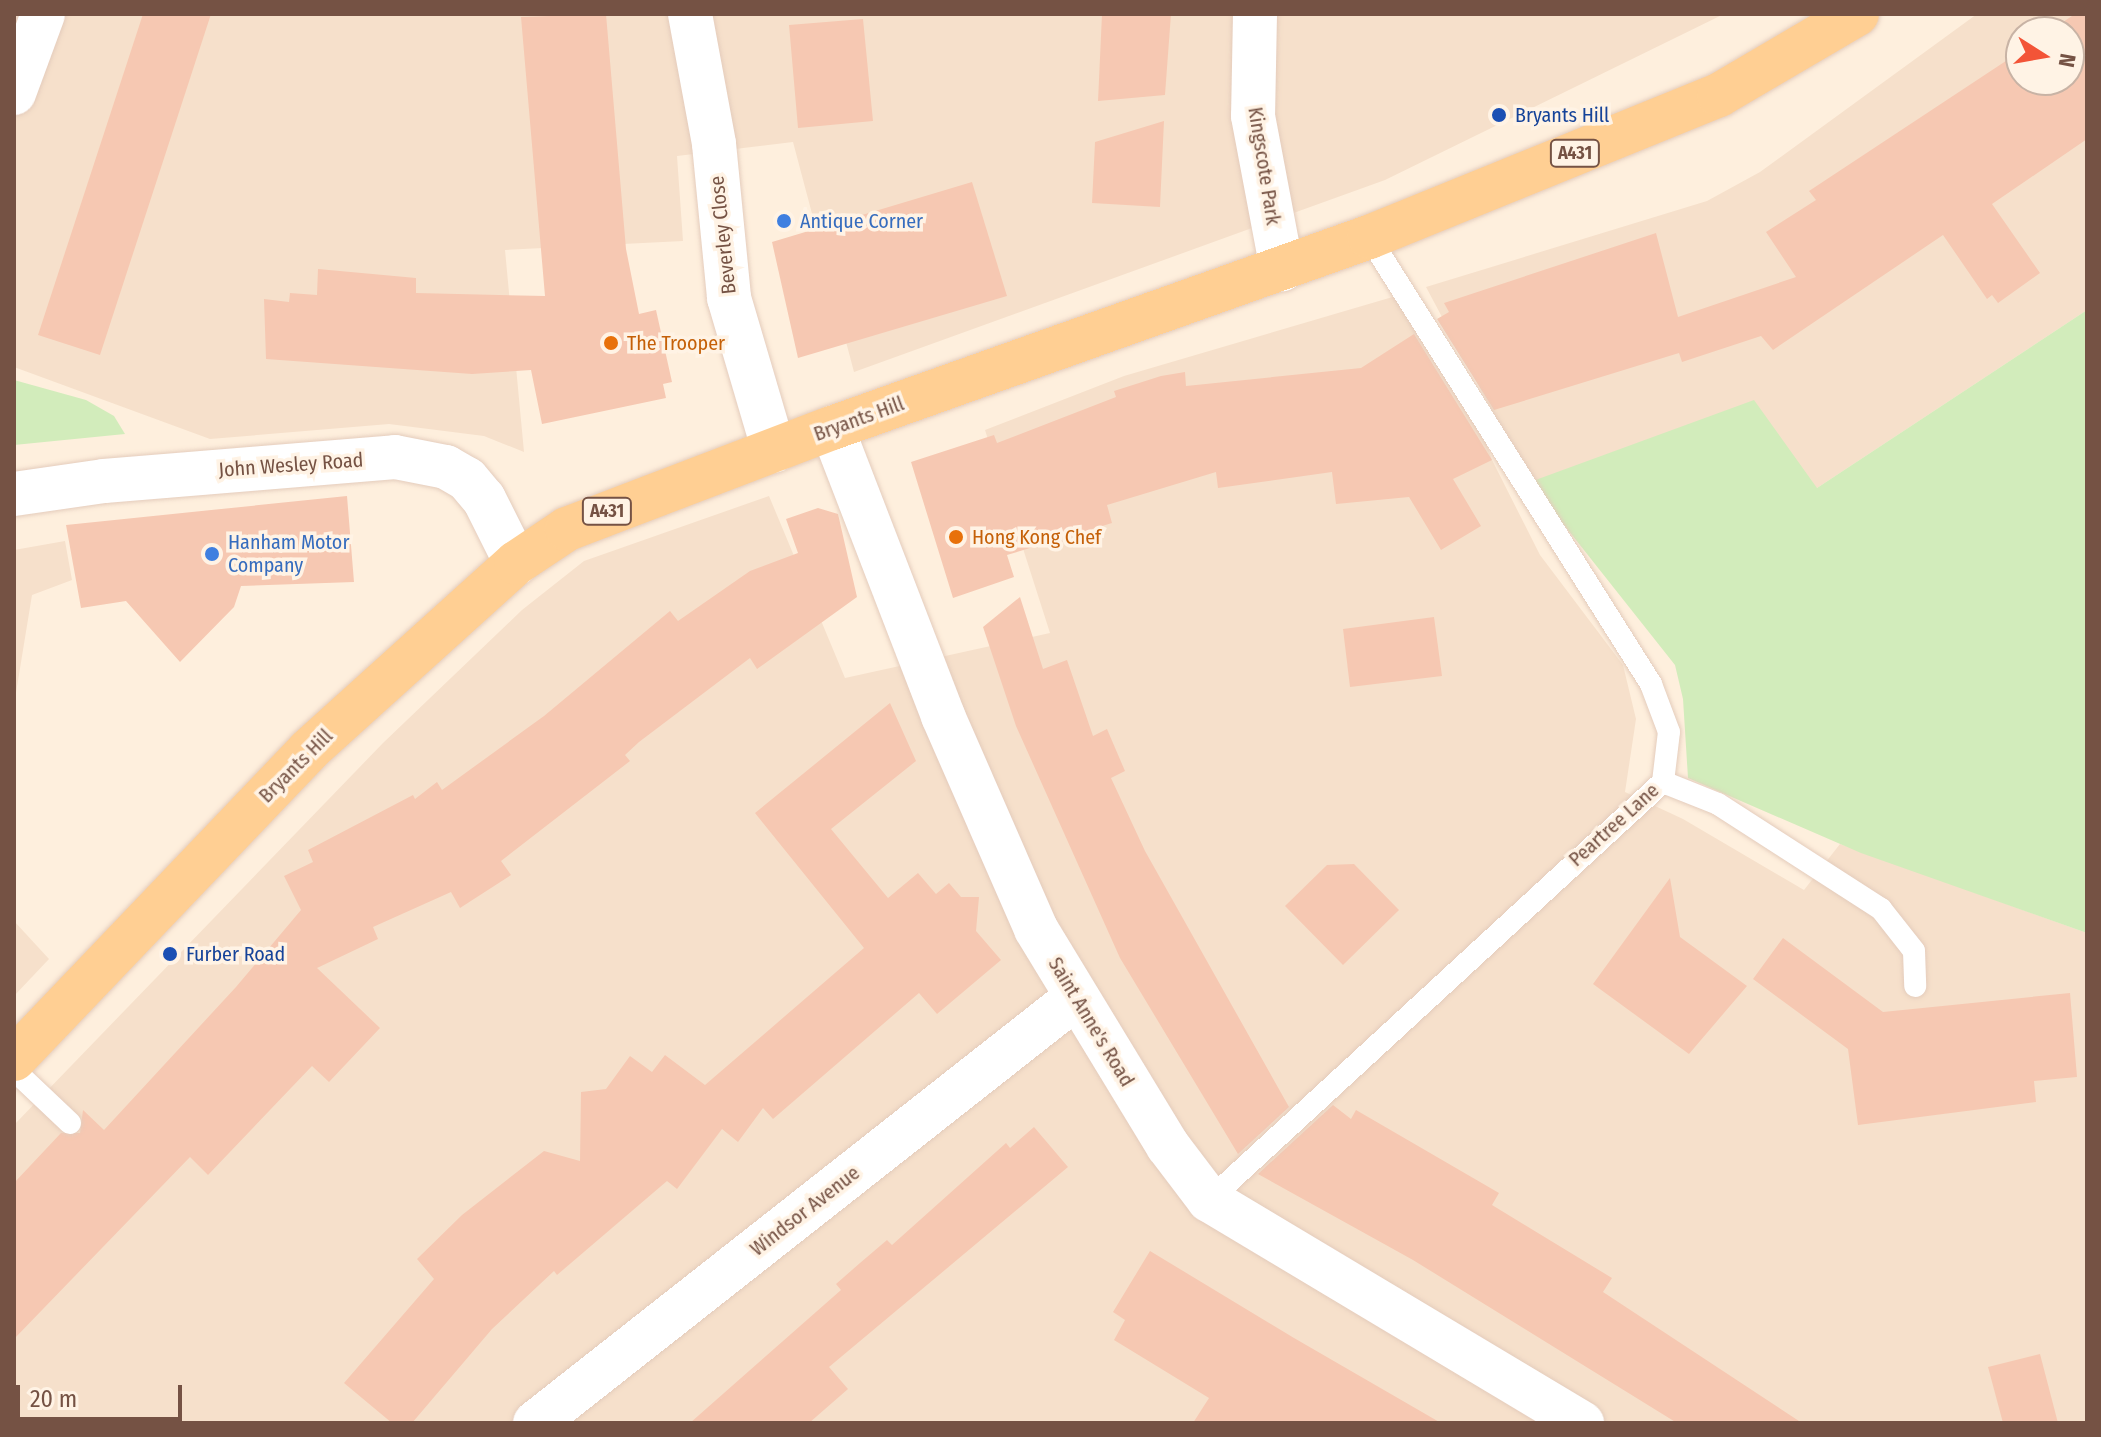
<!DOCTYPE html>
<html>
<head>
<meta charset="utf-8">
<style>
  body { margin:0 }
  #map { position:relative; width:2101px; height:1437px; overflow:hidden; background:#feefdd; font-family:"Fira Sans Condensed",sans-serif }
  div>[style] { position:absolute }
  .residential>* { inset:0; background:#f6e0cb }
  .green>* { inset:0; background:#d2ecbb }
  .building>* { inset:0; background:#f6c8b2 }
  .roads { filter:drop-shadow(0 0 2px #e4ccbc) drop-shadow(0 0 2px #e4ccbc) }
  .service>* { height:22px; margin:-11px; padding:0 11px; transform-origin:11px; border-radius:11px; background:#fff }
  .minor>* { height:44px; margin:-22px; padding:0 22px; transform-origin:22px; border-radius:22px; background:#fff }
  .primary>* { height:44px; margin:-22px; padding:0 22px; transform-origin:22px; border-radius:22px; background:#ffcf93 }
  .dots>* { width:22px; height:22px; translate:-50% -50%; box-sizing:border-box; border:4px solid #fff3e5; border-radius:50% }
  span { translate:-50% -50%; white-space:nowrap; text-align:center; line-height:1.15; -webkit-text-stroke:7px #fff3e5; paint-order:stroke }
  .shield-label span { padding:2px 6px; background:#fff3e5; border:2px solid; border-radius:6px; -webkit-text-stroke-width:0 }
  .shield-label { font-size:18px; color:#755244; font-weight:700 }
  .transit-label { font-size:20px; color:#164399 }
  .left { translate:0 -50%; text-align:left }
  .street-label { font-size:20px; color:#755244 }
  .shop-label { font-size:20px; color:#366cbe }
  .food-label { font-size:20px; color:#c56008 }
  .frame { position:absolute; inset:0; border:16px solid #755244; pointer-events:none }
  .north { position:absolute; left:2005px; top:16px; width:80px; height:80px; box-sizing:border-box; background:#fff3e5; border:2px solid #c8b3a5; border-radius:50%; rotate:101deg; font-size:22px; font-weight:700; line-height:32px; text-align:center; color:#755244 }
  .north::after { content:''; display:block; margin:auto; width:28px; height:36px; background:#f35437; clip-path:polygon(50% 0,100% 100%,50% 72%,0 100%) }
  .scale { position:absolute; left:16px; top:1385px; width:166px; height:36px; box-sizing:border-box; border:4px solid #755244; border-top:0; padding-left:10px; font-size:24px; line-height:28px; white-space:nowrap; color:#755244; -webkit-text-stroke:6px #fff3e5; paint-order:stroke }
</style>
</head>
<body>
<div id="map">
  <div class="residential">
    <div style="clip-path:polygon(14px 14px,1724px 14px,1385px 180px,854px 372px,793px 142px,677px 156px,683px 241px,505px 250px,524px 452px,484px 436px,389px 424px,210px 439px,14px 367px)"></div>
    <div style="clip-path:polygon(evenodd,1977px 14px,2087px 14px,2087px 310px,1817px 488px,1530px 482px,1426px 287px,1707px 201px,1760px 172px,1977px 14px,2021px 32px,2069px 32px,2069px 80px,2021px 80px,2021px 32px)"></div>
    <div style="clip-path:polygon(1396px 296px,1480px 424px,1492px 460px,1540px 555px,1623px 665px,1636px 719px,1625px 792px,1683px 819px,1804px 890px,1840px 844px,2087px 933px,2087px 1423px,14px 1423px,14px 1125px,383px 743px,522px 610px,584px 561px,769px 496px,845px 678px,1050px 633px,985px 430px,1124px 376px)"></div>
    <div style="clip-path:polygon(65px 541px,72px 580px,32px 595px,14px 705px,14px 550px)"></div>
    <div style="clip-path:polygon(14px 921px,49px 959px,14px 996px)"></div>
  </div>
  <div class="green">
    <div style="clip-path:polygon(2087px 310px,2087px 933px,1861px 853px,1688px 778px,1683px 699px,1675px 665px,1530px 482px,1754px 400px,1817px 488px)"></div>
    <div style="clip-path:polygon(14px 380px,86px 400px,114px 416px,125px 434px,14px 445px)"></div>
  </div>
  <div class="building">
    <div style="clip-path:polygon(143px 14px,211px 14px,100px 355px,38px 335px)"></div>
    <div style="clip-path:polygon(606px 14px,626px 249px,639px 314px,656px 310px,672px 382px,663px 384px,666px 398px,542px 424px,531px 370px,472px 374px,266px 359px,264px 299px,289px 302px,290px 293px,317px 295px,318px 269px,416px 278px,416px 293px,545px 296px,521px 17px)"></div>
    <div style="clip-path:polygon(1102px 14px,1171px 14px,1165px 95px,1098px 101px)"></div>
    <div style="clip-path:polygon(2075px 14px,2087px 14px,2087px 139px,1992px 204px,2040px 273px,1998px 303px,1992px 295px,1987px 299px,1943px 235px,1773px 350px,1761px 336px,1682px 362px,1679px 353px,1494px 410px,1437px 319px,1449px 312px,1444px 303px,1656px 233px,1678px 317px,1796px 277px,1766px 232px,1816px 200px,1809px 191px,2021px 51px,2021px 80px,2069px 80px,2069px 32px,2048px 32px)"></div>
    <div style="clip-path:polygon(863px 19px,873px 121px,798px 128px,789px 25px)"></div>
    <div style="clip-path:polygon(1164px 121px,1160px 207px,1092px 203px,1095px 142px)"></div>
    <div style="clip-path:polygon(972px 182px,1007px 296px,798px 358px,772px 242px)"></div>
    <div style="clip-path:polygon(1414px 334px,1492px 460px,1453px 479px,1481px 526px,1441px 550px,1409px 497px,1336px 504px,1332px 472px,1218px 488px,1216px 472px,1107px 505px,1112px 523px,1007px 555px,1014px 577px,953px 598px,911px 462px,994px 435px,997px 443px,1116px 397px,1114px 391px,1161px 376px,1185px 372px,1186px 386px,1361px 368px)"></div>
    <div style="clip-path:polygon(347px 496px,354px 582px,241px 586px,234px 607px,180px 662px,126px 601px,81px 608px,66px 525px)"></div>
    <div style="clip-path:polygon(818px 508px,838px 514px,857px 597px,757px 669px,750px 658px,639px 742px,625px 755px,630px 761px,501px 861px,511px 875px,460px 908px,451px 892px,373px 927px,378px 939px,317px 968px,380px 1028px,329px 1082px,312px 1066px,208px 1175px,190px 1157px,14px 1339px,14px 1183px,61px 1133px,80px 1133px,83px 1110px,104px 1130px,236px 987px,301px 910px,284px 876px,313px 862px,308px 850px,413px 795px,415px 799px,437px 782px,442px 790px,544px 716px,670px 611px,678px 621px,750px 571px,798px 553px,786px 519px)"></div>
    <div style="clip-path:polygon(1020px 597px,1043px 669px,1067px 660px,1093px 736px,1107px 729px,1125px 771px,1111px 778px,1145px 851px,1289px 1107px,1238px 1154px,1120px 958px,1016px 726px,983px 627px)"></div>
    <div style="clip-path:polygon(1434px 617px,1442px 676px,1350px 687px,1343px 629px)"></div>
    <div style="clip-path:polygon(890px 703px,916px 761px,831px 829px,888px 898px,918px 873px,936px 894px,949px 883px,961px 897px,979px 897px,976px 931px,1001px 960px,937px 1014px,919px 993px,773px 1119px,763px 1108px,738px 1142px,722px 1129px,677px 1189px,667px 1181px,557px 1275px,554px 1271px,492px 1329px,412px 1423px,392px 1423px,344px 1383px,434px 1279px,417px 1259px,462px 1215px,544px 1151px,580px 1161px,581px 1092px,606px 1089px,630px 1056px,652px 1072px,665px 1055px,705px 1085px,864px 948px,755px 813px)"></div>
    <div style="clip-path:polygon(1354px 864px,1399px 910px,1343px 965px,1285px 906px,1327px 865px)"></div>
    <div style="clip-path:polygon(1670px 878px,1680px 937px,1747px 986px,1689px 1054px,1593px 984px)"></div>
    <div style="clip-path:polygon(1783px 938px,1883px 1012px,2070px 993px,2077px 1077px,2034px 1081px,2036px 1102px,1858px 1125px,1848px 1049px,1753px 979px)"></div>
    <div style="clip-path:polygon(1333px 1105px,1351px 1119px,1356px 1110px,1499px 1193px,1492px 1205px,1612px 1278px,1603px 1292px,1802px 1423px,1677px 1423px,1413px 1260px,1258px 1174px)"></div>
    <div style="clip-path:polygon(1034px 1127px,1068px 1167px,829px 1367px,848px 1389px,809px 1423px,690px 1423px,841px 1290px,836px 1284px,860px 1263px,887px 1240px,892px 1245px,1006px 1143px,1010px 1148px)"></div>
    <div style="clip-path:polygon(1150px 1251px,1294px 1338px,1441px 1423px,1193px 1423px,1209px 1398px,1114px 1340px,1125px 1320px,1113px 1312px)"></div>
    <div style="clip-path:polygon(2040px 1354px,2058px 1423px,2003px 1423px,1988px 1367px)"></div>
  </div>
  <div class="roads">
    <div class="service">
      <div style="left:1663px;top:782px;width:59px;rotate:21.8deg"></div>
      <div style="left:1718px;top:804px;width:194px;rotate:32.8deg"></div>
      <div style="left:1881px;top:909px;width:53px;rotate:51.8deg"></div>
      <div style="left:1914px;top:951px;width:35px;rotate:88deg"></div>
      <div style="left:14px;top:1070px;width:77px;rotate:43.4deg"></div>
      <div style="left:1209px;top:1200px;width:617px;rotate:-42.64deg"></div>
      <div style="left:1663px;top:782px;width:50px;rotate:-83.2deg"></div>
      <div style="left:1669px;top:732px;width:51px;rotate:-110.6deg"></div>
      <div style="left:1651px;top:684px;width:529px;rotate:-122.25deg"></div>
    </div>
    <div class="minor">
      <div style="left:690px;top:14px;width:132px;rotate:79.5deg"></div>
      <div style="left:714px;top:144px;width:155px;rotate:84.4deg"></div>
      <div style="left:729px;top:298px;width:159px;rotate:73.6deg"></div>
      <div style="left:1255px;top:14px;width:102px;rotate:91.1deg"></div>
      <div style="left:1253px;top:116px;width:156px;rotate:79.3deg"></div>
      <div style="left:14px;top:93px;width:84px;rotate:-69.8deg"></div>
      <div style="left:832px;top:428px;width:309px;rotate:68.9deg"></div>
      <div style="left:943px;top:716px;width:232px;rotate:66.4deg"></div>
      <div style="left:1036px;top:929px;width:254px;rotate:58.7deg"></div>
      <div style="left:1168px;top:1146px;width:68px;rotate:52.8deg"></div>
      <div style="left:1209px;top:1200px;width:435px;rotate:30.9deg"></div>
      <div style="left:14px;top:494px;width:91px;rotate:-8.2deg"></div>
      <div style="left:104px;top:481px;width:292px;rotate:-4.7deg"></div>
      <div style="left:395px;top:457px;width:52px;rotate:11.1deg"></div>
      <div style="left:446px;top:467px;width:24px;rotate:30deg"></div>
      <div style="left:467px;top:479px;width:26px;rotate:50deg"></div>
      <div style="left:484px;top:499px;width:72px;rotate:63.4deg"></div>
      <div style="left:535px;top:1423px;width:686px;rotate:-38.19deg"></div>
    </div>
    <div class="primary">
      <div style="left:14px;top:1059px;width:427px;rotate:-46.3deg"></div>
      <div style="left:309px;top:750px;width:279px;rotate:-42.1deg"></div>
      <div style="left:516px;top:563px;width:61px;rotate:-33.7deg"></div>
      <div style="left:567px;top:529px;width:284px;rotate:-20.9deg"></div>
      <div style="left:832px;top:428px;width:570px;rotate:-19.58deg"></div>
      <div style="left:1369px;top:237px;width:378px;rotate:-22.1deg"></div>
      <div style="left:1719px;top:95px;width:160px;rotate:-30.4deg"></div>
    </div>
  </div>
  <div class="dots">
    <div style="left:1499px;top:115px;background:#1a4fb4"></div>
    <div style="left:784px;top:221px;background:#3f7fe0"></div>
    <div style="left:611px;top:343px;background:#e8710a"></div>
    <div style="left:956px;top:537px;background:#e8710a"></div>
    <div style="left:212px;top:554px;background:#3f7fe0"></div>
    <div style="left:170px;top:954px;background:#1a4fb4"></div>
  </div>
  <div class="shield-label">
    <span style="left:1575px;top:153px">A431</span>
    <span style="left:607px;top:511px">A431</span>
  </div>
  <div class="transit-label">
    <span class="left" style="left:1515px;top:115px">Bryants Hill</span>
    <span class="left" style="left:186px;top:954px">Furber Road</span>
  </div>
  <div class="street-label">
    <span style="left:1264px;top:166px;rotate:81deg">Kingscote Park</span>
    <span style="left:723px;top:235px;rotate:-96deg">Beverley Close</span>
    <span style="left:859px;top:419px;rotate:-20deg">Bryants Hill</span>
    <span style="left:291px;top:465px;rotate:-4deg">John Wesley Road</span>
    <span style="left:296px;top:766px;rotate:-45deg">Bryants Hill</span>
    <span style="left:1614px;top:825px;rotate:-42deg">Peartree Lane</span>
    <span style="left:1091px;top:1022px;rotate:59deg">Saint Anne's Road</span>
    <span style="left:805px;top:1211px;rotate:-38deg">Windsor Avenue</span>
  </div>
  <div class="shop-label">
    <span class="left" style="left:800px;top:221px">Antique Corner</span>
    <span class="left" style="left:228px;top:554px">Hanham Motor<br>Company</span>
  </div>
  <div class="food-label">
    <span class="left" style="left:627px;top:343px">The Trooper</span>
    <span class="left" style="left:972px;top:537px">Hong Kong Chef</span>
  </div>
  <div class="frame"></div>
  <div class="north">N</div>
  <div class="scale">20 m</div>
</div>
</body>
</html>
